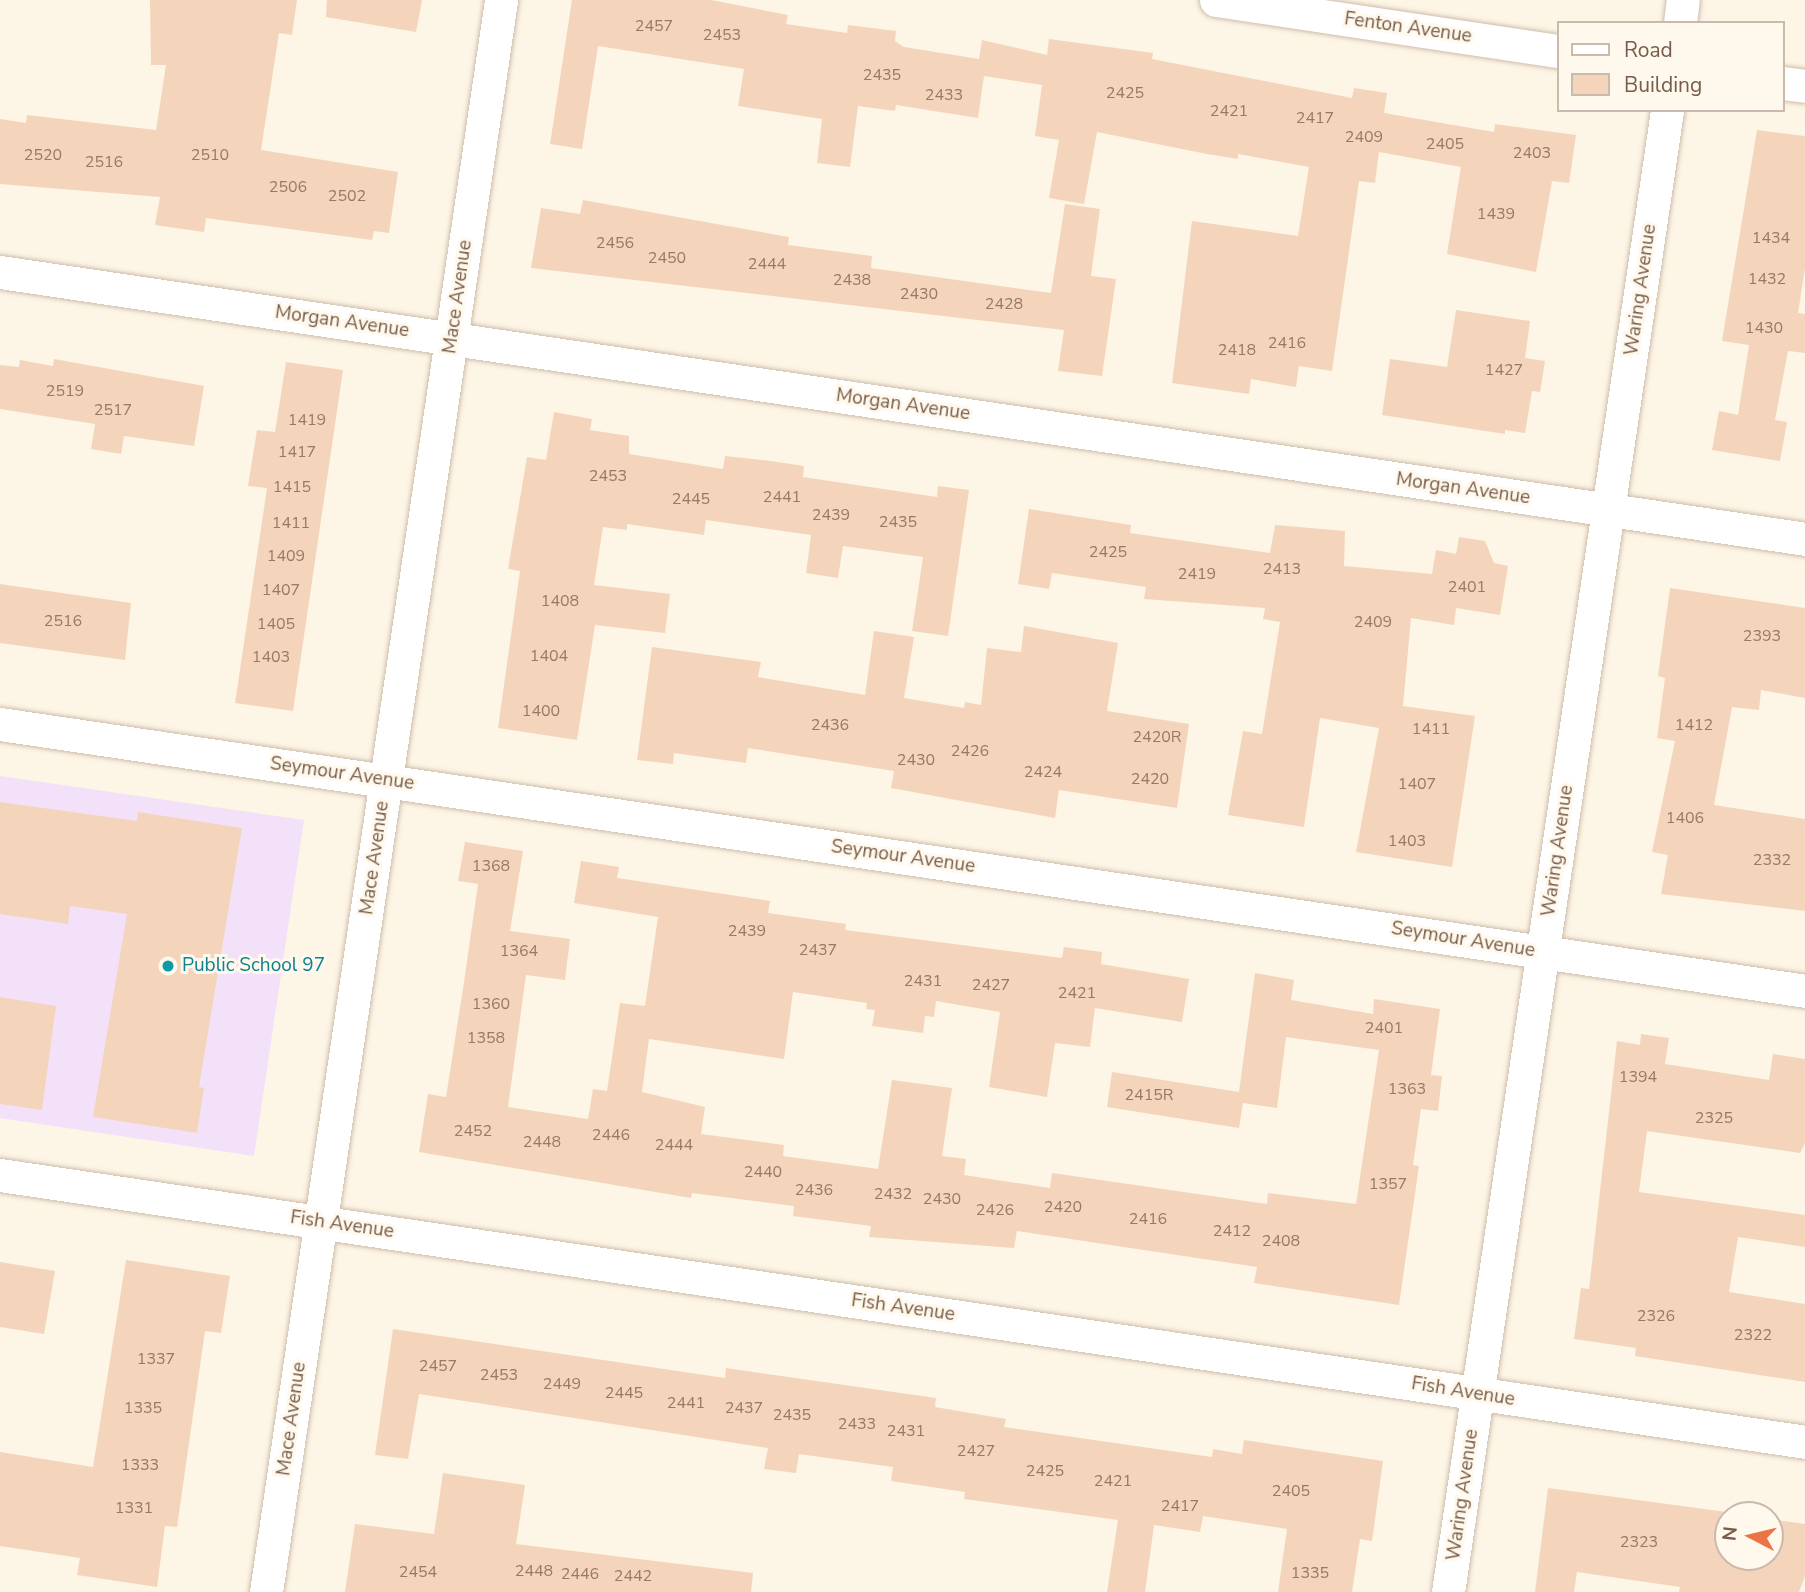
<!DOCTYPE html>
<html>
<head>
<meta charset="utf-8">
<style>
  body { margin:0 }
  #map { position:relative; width:1805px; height:1592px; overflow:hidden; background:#fdf5e5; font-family:"Nunito Sans",sans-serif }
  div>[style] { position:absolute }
  .education>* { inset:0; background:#f2e1f9 }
  .building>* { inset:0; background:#f4d5bb }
  .roads { filter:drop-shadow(0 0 2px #cfbdab) drop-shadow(0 0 2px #cfbdab) }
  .street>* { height:33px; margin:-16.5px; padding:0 16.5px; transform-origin:16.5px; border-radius:16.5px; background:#fff }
  .dots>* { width:19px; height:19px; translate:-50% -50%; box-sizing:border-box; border:4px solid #fff8ec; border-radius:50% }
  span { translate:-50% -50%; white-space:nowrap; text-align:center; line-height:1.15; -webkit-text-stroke:6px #fff8ec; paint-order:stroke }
  .number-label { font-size:16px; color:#967a66 }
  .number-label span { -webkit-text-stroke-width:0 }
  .street-label { font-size:19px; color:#775c49 }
  .culture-label { font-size:19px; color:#0d838f }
  .left { translate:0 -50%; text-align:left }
  .legend { position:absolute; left:1557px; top:21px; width:228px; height:91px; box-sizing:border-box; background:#fff8ec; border:2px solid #c9baab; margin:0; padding:9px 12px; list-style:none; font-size:21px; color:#775c49 }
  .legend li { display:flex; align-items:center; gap:14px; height:35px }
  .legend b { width:35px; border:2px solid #c9baab }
  .north { position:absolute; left:1714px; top:1501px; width:70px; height:70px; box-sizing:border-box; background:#fff8ec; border:2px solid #c9baab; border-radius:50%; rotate:277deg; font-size:19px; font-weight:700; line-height:28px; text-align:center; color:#775c49 }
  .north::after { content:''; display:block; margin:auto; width:24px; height:32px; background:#eb7445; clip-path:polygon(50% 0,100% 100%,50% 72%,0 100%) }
</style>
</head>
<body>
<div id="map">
  <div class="education">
    <div style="clip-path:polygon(0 776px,304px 820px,254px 1156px,0 1118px)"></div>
  </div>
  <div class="building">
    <div style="clip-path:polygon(150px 0,297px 0,292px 35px,279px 33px,261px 150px,398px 172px,389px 233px,374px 231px,372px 240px,206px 218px,204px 232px,155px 225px,160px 197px,0 184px,0 119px,26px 123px,27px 115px,156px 130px,166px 65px,151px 65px)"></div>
    <div style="clip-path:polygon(327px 0,422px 0,416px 32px,326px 17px)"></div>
    <div style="clip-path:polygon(572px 0,711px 0,788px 15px,786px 24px,847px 33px,848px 25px,896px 31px,895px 41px,904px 47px,979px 59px,982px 40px,1047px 55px,1049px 39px,1153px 53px,1152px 59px,1352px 98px,1354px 88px,1387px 93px,1384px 113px,1494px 132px,1495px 124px,1576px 135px,1569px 183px,1552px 181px,1536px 272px,1447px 254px,1461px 167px,1379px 152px,1375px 183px,1359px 181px,1332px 371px,1299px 366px,1296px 387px,1251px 379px,1249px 394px,1172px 383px,1192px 221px,1298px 236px,1309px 167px,1238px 154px,1238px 159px,1207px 154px,1097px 132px,1084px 204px,1049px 198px,1059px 140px,1035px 136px,1042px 85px,984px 76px,978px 118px,896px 105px,895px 111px,858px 106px,850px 167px,817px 163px,822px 119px,738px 106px,744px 69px,598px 46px,582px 149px,550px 144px)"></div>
    <div style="clip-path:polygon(1757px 130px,1805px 136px,1805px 268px,1798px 313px,1805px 314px,1805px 353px,1788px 351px,1775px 420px,1787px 422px,1780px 461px,1712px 450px,1719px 411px,1738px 415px,1749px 345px,1722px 341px)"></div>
    <div style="clip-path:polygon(583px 200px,789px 237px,788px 245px,872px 256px,871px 268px,1051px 293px,1065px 204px,1100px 209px,1091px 276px,1116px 279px,1102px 376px,1058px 371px,1064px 330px,531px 268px,541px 208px,580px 214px)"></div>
    <div style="clip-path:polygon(1456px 310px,1530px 321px,1525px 358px,1545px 361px,1540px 392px,1532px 391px,1525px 433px,1505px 430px,1505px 434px,1382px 415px,1390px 359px,1447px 367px)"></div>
    <div style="clip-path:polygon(54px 359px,204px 386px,194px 446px,124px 436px,121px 454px,91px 449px,95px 424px,0 409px,0 365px,19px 367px,20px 360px,53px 366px)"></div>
    <div style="clip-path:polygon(286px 362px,343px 370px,293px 711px,235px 703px,267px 488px,248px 486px,257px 430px,275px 432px)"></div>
    <div style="clip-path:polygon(554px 412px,592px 419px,590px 430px,629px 436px,629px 454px,723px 469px,725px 456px,771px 461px,804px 466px,803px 477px,937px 497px,938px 486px,969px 490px,948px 636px,912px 631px,923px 557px,843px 546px,838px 578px,806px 573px,811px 535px,706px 520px,704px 535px,627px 524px,627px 530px,603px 527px,594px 585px,670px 594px,665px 633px,595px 625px,577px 740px,498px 728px,520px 571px,508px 569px,527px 457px,546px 460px)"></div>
    <div style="clip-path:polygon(1029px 509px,1131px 525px,1130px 533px,1270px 553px,1275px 525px,1345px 531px,1344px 566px,1432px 574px,1436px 550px,1456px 554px,1459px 537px,1485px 541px,1494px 563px,1508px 566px,1500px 615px,1456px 608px,1454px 625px,1411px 618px,1403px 706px,1475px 716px,1452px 867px,1356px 852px,1379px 728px,1320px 718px,1304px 827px,1228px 815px,1243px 731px,1262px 734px,1280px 622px,1263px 619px,1265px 608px,1144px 599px,1146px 587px,1052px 573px,1049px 589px,1018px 584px)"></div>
    <div style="clip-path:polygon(0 584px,131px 603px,125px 660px,0 643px)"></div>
    <div style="clip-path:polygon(1670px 588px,1805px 608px,1805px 698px,1761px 690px,1759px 710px,1732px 707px,1714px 805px,1805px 819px,1805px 911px,1661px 894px,1668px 855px,1652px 852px,1675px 741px,1657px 738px,1665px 678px,1658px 676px)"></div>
    <div style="clip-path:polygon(1024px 626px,1118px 643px,1107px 711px,1189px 724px,1177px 808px,1059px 790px,1055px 818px,891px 788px,894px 771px,748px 748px,746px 763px,674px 753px,673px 764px,637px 760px,652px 647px,761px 662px,758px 677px,865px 695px,874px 631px,914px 637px,904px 698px,964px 708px,965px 702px,981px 705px,987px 648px,1021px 652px)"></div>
    <div style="clip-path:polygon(0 802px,137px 821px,138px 812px,242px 828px,199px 1087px,204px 1088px,197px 1133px,93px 1117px,127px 914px,70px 906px,68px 924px,0 914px)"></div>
    <div style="clip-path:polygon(465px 842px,523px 851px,510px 931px,570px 939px,565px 980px,526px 975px,508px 1107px,588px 1119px,593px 1089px,607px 1091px,620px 1003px,645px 1006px,658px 917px,574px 903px,581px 861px,619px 867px,617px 878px,770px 901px,768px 913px,846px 924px,845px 930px,1062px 958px,1064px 947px,1102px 952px,1101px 964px,1189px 979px,1182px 1022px,1095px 1008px,1090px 1047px,1055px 1043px,1047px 1097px,989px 1087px,1000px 1012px,936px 1001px,934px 1017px,925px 1016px,923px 1033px,872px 1026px,875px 1010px,866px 1009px,867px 1003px,793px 992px,784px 1059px,649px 1039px,642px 1092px,705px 1107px,701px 1134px,784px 1145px,783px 1156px,878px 1169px,892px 1080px,952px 1088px,942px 1156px,966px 1159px,964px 1175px,1050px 1188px,1052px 1173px,1267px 1204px,1268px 1193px,1356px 1204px,1379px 1050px,1286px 1037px,1277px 1108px,1243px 1103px,1239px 1128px,1107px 1107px,1112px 1072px,1239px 1092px,1255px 973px,1294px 980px,1291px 1000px,1373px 1014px,1374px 999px,1440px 1009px,1431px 1075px,1442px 1076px,1438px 1111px,1421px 1109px,1413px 1165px,1419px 1166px,1399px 1305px,1254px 1283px,1257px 1267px,1017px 1231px,1014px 1248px,869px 1237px,871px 1226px,793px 1216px,794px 1206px,692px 1193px,691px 1198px,419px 1152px,428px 1094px,446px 1097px,464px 982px,478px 884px,458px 881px)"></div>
    <div style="clip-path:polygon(0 997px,56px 1006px,42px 1110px,0 1104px)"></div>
    <div style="clip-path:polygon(1641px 1034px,1669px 1038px,1665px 1064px,1769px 1080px,1773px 1054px,1805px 1059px,1805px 1143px,1800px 1153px,1647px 1131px,1639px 1192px,1805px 1215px,1805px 1247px,1738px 1237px,1729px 1292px,1805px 1304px,1805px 1382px,1635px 1356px,1636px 1348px,1574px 1339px,1581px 1288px,1589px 1289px,1617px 1041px,1640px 1045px)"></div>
    <div style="clip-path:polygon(126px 1260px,230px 1276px,221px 1333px,205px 1331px,177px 1527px,165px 1526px,157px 1587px,77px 1575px,80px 1558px,0 1546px,0 1452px,93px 1467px)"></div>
    <div style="clip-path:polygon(0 1262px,55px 1271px,44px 1334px,0 1327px)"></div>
    <div style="clip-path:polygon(393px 1329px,725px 1378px,726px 1368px,936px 1398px,935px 1407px,1006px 1419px,1004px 1427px,1212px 1457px,1213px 1449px,1242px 1454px,1244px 1440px,1383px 1461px,1372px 1541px,1360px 1539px,1352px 1592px,1278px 1592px,1287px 1529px,1203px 1516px,1200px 1532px,1154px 1525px,1145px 1592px,1107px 1592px,1118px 1520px,964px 1499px,965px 1492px,891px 1481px,893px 1467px,799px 1454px,796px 1473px,764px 1469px,768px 1448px,419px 1394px,408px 1459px,375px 1455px)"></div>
    <div style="clip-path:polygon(443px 1473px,525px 1485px,516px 1544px,753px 1573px,751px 1592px,345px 1592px,355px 1524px,434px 1534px)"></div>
    <div style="clip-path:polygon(1548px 1488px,1749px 1515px,1728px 1515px,1728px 1557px,1770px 1557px,1770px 1519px,1805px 1524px,1805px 1576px,1799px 1592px,1679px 1592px,1680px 1587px,1577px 1572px,1574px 1592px,1535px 1592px)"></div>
  </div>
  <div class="roads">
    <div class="street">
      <div style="left:1216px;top:0;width:346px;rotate:8.5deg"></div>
      <div style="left:1680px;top:23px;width:23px;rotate:-83deg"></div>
      <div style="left:1782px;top:83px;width:23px;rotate:7deg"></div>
      <div style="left:0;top:272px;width:1825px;rotate:8.41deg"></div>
      <div style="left:0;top:724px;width:1825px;rotate:8.41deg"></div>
      <div style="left:0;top:1175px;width:1825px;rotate:8.41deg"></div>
      <div style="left:266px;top:1592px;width:1609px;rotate:-81.6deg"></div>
      <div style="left:1448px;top:1592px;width:1498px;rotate:-81.59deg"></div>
    </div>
  </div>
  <div class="dots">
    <div style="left:168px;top:966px;background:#0f9aa8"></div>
  </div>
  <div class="number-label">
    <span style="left:654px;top:26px">2457</span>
    <span style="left:722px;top:35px">2453</span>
    <span style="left:882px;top:75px">2435</span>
    <span style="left:1125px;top:93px">2425</span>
    <span style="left:944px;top:95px">2433</span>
    <span style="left:1229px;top:111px">2421</span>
    <span style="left:1315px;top:118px">2417</span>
    <span style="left:1364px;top:137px">2409</span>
    <span style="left:1445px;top:144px">2405</span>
    <span style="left:1532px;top:153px">2403</span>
    <span style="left:43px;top:155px">2520</span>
    <span style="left:210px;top:155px">2510</span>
    <span style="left:104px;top:162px">2516</span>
    <span style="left:288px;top:187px">2506</span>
    <span style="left:347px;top:196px">2502</span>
    <span style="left:1496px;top:214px">1439</span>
    <span style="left:1771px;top:238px">1434</span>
    <span style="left:615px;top:243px">2456</span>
    <span style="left:667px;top:258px">2450</span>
    <span style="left:767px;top:264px">2444</span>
    <span style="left:1767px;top:279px">1432</span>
    <span style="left:852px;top:280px">2438</span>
    <span style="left:919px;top:294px">2430</span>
    <span style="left:1004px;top:304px">2428</span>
    <span style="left:1764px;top:328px">1430</span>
    <span style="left:1287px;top:343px">2416</span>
    <span style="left:1237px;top:350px">2418</span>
    <span style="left:1504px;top:370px">1427</span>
    <span style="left:65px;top:391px">2519</span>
    <span style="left:113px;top:410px">2517</span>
    <span style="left:307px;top:420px">1419</span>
    <span style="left:297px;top:452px">1417</span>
    <span style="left:608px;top:476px">2453</span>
    <span style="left:292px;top:487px">1415</span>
    <span style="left:782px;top:497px">2441</span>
    <span style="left:691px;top:499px">2445</span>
    <span style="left:831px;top:515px">2439</span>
    <span style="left:898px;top:522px">2435</span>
    <span style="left:291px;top:523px">1411</span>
    <span style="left:1108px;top:552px">2425</span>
    <span style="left:286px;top:556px">1409</span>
    <span style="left:1282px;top:569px">2413</span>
    <span style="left:1197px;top:574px">2419</span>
    <span style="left:1467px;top:587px">2401</span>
    <span style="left:281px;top:590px">1407</span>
    <span style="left:560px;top:601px">1408</span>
    <span style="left:63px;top:621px">2516</span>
    <span style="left:1373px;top:622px">2409</span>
    <span style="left:276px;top:624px">1405</span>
    <span style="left:1762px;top:636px">2393</span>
    <span style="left:549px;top:656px">1404</span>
    <span style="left:271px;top:657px">1403</span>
    <span style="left:541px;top:711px">1400</span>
    <span style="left:830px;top:725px">2436</span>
    <span style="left:1694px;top:725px">1412</span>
    <span style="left:1431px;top:729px">1411</span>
    <span style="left:1157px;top:737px">2420R</span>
    <span style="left:970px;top:751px">2426</span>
    <span style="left:916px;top:760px">2430</span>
    <span style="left:1043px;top:772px">2424</span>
    <span style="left:1150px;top:779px">2420</span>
    <span style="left:1417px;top:784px">1407</span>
    <span style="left:1685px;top:818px">1406</span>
    <span style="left:1407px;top:841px">1403</span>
    <span style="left:1772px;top:860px">2332</span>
    <span style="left:491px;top:866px">1368</span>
    <span style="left:747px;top:931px">2439</span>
    <span style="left:818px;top:950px">2437</span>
    <span style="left:519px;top:951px">1364</span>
    <span style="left:923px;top:981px">2431</span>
    <span style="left:991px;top:985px">2427</span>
    <span style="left:1077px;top:993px">2421</span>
    <span style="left:491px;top:1004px">1360</span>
    <span style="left:1384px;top:1028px">2401</span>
    <span style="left:486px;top:1038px">1358</span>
    <span style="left:1638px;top:1077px">1394</span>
    <span style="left:1407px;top:1089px">1363</span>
    <span style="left:1149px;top:1095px">2415R</span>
    <span style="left:1714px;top:1118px">2325</span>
    <span style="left:473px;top:1131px">2452</span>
    <span style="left:611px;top:1135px">2446</span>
    <span style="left:542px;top:1142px">2448</span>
    <span style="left:674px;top:1145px">2444</span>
    <span style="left:763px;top:1172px">2440</span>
    <span style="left:1388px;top:1184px">1357</span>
    <span style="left:814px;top:1190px">2436</span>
    <span style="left:893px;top:1194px">2432</span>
    <span style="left:942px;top:1199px">2430</span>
    <span style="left:1063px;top:1207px">2420</span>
    <span style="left:995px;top:1210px">2426</span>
    <span style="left:1148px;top:1219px">2416</span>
    <span style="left:1232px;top:1231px">2412</span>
    <span style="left:1281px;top:1241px">2408</span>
    <span style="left:1656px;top:1316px">2326</span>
    <span style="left:1753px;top:1335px">2322</span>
    <span style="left:156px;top:1359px">1337</span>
    <span style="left:438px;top:1366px">2457</span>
    <span style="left:499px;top:1375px">2453</span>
    <span style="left:562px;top:1384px">2449</span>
    <span style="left:624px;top:1393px">2445</span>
    <span style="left:686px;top:1403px">2441</span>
    <span style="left:143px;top:1408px">1335</span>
    <span style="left:744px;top:1408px">2437</span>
    <span style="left:792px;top:1415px">2435</span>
    <span style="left:857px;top:1424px">2433</span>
    <span style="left:906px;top:1431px">2431</span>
    <span style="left:976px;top:1451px">2427</span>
    <span style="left:140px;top:1465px">1333</span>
    <span style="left:1045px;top:1471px">2425</span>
    <span style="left:1113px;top:1481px">2421</span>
    <span style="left:1291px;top:1491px">2405</span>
    <span style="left:1180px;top:1506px">2417</span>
    <span style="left:134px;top:1508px">1331</span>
    <span style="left:1639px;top:1542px">2323</span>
    <span style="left:534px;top:1571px">2448</span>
    <span style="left:418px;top:1572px">2454</span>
    <span style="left:1310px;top:1573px">1335</span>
    <span style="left:580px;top:1574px">2446</span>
    <span style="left:633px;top:1576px">2442</span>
  </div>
  <div class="street-label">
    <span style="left:1408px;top:28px;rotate:8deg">Fenton Avenue</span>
    <span style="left:1641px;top:290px;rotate:-82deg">Waring Avenue</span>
    <span style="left:458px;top:297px;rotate:-82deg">Mace Avenue</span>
    <span style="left:342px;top:322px;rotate:8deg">Morgan Avenue</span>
    <span style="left:903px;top:405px;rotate:8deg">Morgan Avenue</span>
    <span style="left:1463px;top:489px;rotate:8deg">Morgan Avenue</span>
    <span style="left:342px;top:774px;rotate:8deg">Seymour Avenue</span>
    <span style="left:1558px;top:851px;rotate:-82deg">Waring Avenue</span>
    <span style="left:903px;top:857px;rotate:8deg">Seymour Avenue</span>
    <span style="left:375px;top:858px;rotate:-82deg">Mace Avenue</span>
    <span style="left:1463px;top:940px;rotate:9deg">Seymour Avenue</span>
    <span style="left:342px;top:1225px;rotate:8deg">Fish Avenue</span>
    <span style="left:903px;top:1308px;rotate:8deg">Fish Avenue</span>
    <span style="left:1463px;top:1392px;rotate:9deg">Fish Avenue</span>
    <span style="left:292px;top:1419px;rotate:-82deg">Mace Avenue</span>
    <span style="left:1463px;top:1495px;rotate:-82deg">Waring Avenue</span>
  </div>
  <div class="culture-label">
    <span class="left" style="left:182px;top:966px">Public School 97</span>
  </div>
  <ul class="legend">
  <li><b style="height:9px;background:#fff"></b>Road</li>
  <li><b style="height:19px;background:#f4d5bb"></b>Building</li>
  </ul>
  <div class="north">N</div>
</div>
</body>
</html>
